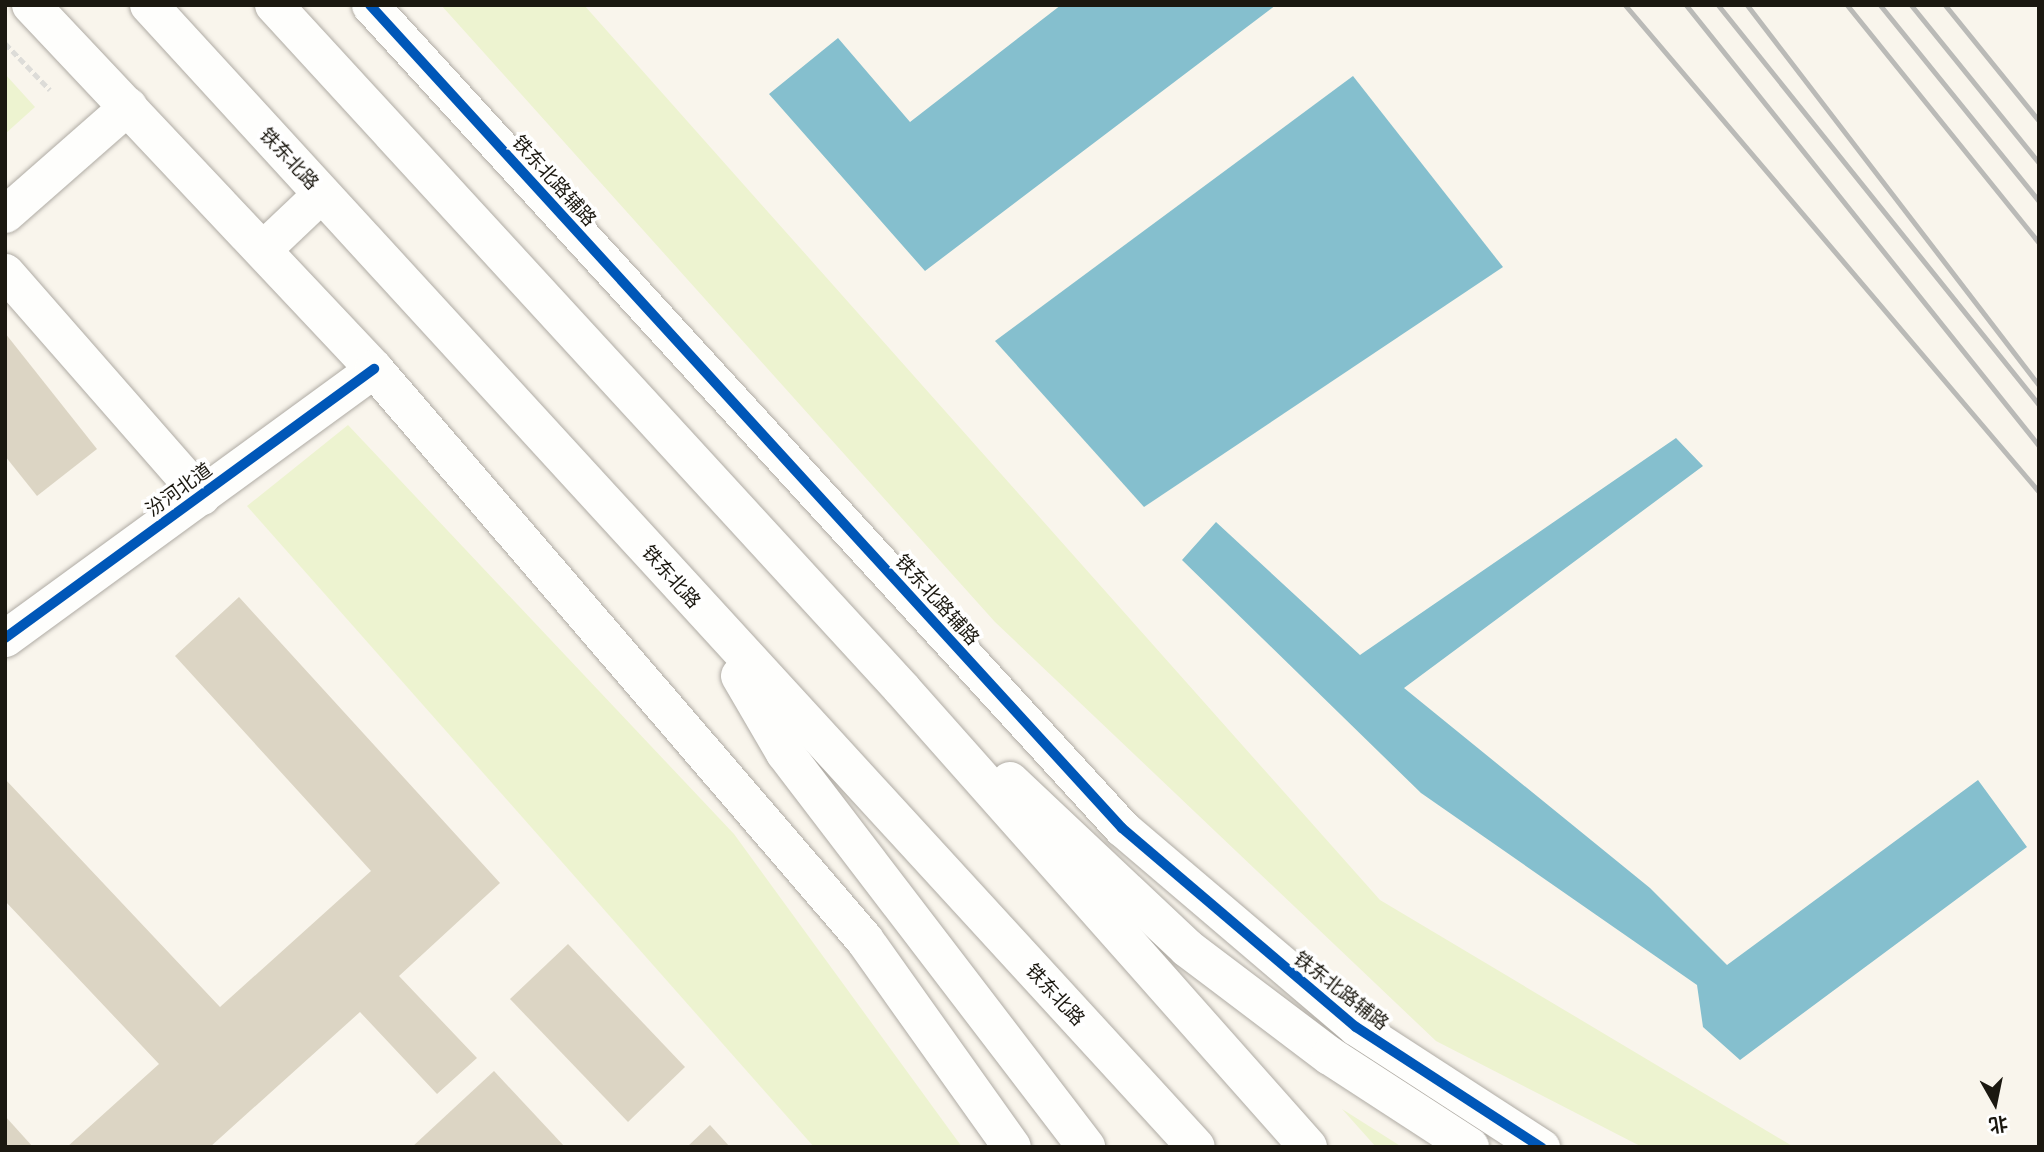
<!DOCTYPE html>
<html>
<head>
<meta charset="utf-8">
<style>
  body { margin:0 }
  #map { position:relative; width:2044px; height:1152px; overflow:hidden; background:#f9f5ec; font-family:Montserrat,"Noto Sans SC",sans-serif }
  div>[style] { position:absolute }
  .green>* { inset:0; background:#edf3d0 }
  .water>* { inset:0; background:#85bfce }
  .building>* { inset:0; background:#dcd5c4 }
  .path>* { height:4.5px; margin-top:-2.25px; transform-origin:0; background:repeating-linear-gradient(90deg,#dddcd8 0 7px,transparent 0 10.5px) }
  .roads { filter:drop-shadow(0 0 2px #afaba4) drop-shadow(0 0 2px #afaba4) }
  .minor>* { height:37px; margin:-18.5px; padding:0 18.5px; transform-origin:18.5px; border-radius:18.5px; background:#fefefc }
  .major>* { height:38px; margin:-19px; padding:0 19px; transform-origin:19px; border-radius:19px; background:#fefefc }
  .highway>* { height:38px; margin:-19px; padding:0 19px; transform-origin:19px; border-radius:19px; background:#fefefc }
  .rail>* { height:5px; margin:-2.5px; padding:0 2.5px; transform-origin:2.5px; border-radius:2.5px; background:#babab7 }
  .cycleway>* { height:10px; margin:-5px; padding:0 5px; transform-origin:5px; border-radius:5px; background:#0057b8 }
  span { translate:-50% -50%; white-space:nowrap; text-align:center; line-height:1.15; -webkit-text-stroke:7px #fff; paint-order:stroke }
  .street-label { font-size:19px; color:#1b1810 }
  .frame { position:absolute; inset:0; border:7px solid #1b1810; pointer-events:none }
  .north { position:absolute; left:1960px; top:1068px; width:70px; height:70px; -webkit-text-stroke:5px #fff; paint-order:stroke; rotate:171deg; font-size:19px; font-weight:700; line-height:28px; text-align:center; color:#1b1810 }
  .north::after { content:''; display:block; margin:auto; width:24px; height:32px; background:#1b1810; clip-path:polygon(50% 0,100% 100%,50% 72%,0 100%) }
</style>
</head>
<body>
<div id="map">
  <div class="green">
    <div style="clip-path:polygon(441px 5px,584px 5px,1380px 900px,1794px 1147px,1642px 1147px,1436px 1041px,995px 622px)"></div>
    <div style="clip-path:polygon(5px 74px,35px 107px,5px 134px)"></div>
    <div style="clip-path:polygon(348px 425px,734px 834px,962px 1147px,814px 1147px,247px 506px)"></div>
    <div style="clip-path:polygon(1342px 1109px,1402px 1147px,1376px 1147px)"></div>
  </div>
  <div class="water">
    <div style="clip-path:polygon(1061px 5px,1276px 5px,925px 271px,769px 94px,838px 38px,910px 122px)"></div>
    <div style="clip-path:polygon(1353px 76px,1503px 267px,1144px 507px,995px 341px)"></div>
    <div style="clip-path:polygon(1676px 438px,1703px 466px,1404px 688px,1650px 888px,1727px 965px,1978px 780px,2027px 847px,1740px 1060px,1703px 1027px,1697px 985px,1421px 793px,1182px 560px,1216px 522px,1360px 655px)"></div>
  </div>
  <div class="building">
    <div style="clip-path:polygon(5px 333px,97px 449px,37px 496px,5px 456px)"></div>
    <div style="clip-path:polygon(239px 597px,500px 883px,399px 976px,477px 1058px,437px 1094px,360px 1012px,210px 1147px,67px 1147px,159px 1064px,5px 901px,5px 779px,220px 1007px,371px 871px,175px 656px)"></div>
    <div style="clip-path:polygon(568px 944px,685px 1067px,628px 1122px,510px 999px)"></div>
    <div style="clip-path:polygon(494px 1071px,565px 1147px,412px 1147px)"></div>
    <div style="clip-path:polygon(5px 1116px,33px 1147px,5px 1147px)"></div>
    <div style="clip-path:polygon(710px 1125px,730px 1147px,687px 1147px)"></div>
  </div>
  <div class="path">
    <div style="left:5px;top:43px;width:65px;rotate:46.2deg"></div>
  </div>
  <div class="roads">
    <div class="minor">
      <div style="left:370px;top:5px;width:1115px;rotate:47.58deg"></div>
      <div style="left:1122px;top:828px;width:307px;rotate:40.4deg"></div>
      <div style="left:1356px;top:1027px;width:221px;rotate:33deg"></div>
      <div style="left:5px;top:214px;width:164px;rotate:-41.3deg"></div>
      <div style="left:264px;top:248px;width:79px;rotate:-43.5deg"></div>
      <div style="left:5px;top:272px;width:298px;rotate:48.8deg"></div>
      <div style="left:5px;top:638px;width:457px;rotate:-36.1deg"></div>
    </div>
    <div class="major">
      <div style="left:31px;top:5px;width:500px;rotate:46.7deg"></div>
      <div style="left:374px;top:369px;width:752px;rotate:49.32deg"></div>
      <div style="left:864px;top:939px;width:255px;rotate:54.6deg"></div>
    </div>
    <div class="highway">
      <div style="left:149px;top:5px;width:1549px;rotate:47.49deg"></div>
      <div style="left:274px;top:5px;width:929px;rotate:47.44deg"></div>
      <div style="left:902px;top:689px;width:612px;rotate:48.44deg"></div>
      <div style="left:740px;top:676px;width:89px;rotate:59.7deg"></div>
      <div style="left:785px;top:753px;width:496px;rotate:52.6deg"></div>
      <div style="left:1010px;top:781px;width:243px;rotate:43.3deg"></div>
      <div style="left:1187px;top:948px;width:179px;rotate:37.1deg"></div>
      <div style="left:1330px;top:1056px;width:167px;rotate:33deg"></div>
    </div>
  </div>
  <div class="rail">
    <div style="left:1625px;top:5px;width:639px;rotate:49.63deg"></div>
    <div style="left:1686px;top:5px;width:565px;rotate:51.32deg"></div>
    <div style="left:1718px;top:5px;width:513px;rotate:51.25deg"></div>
    <div style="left:1747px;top:5px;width:479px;rotate:52.5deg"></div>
    <div style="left:1847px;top:5px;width:306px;rotate:51.1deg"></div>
    <div style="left:1880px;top:5px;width:252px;rotate:51deg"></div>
    <div style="left:1911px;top:5px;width:203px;rotate:51deg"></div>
    <div style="left:1945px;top:5px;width:149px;rotate:51deg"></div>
  </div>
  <div class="cycleway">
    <div style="left:370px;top:5px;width:1115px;rotate:47.58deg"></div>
    <div style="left:1122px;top:828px;width:307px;rotate:40.4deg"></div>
    <div style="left:1356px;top:1027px;width:221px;rotate:33deg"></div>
    <div style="left:5px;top:638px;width:457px;rotate:-36.1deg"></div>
  </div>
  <div class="street-label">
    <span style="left:289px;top:159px;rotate:47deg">铁东北路</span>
    <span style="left:554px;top:181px;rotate:48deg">铁东北路辅路</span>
    <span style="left:179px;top:490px;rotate:-36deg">汾河北道</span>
    <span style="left:671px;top:577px;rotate:48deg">铁东北路</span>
    <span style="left:937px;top:600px;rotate:48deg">铁东北路辅路</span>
    <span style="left:1341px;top:991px;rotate:38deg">铁东北路辅路</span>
    <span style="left:1055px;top:995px;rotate:47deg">铁东北路</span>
  </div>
  <div class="frame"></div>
  <div class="north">北</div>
</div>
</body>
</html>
